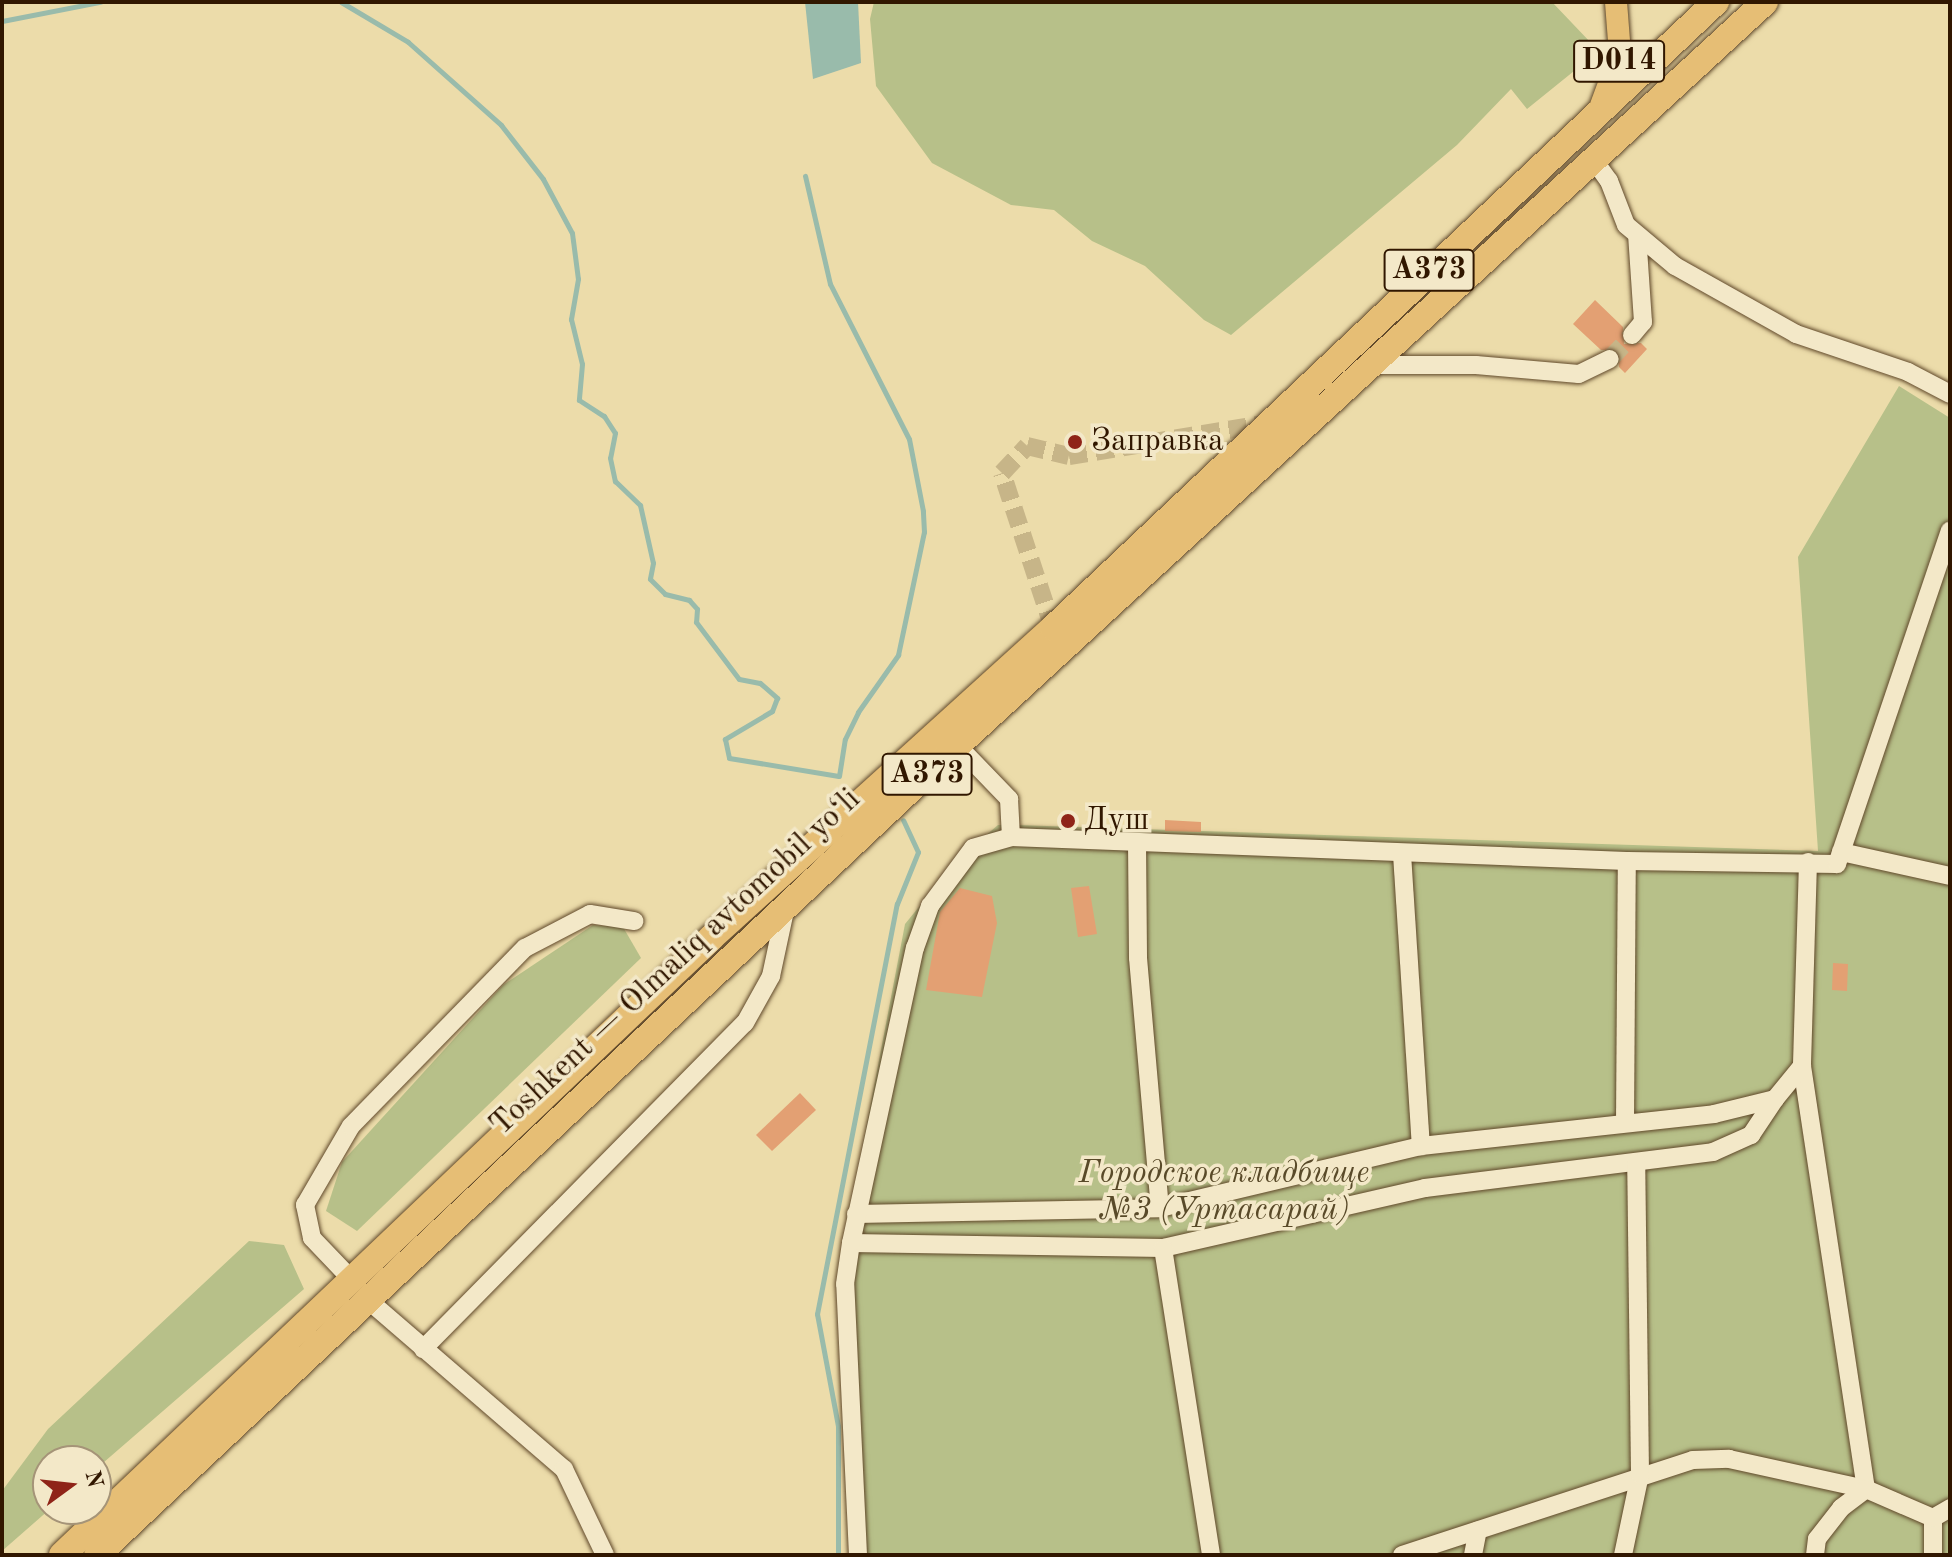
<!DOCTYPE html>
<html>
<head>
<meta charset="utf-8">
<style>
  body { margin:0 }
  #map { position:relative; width:1952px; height:1557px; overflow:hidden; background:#ecdcaa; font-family:"Old Standard TT",serif }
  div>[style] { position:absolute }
  .green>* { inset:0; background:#b7c089 }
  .water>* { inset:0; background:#99bbab }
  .stream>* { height:5px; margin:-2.5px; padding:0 2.5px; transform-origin:2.5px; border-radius:2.5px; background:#99bbab }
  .building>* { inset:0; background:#e3a073 }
  .minor-tunnel>* { height:18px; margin-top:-9px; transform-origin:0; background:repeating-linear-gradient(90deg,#c7b588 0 18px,transparent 0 27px) }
  .roads { filter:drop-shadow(0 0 2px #60482a) drop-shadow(0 0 2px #60482a) }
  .minor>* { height:18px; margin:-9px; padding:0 9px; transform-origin:9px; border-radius:9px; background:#f3e8c8 }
  .major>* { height:22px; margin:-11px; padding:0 11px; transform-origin:11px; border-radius:11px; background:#e6be75 }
  .highway>* { height:26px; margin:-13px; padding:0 13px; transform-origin:13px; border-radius:13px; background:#e6be75 }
  .dots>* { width:22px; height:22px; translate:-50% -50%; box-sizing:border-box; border:4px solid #f3e8c8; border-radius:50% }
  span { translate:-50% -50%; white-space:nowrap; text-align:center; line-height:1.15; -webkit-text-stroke:7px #f3e8c8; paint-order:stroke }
  .shield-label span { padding:2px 6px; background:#f3e8c8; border:2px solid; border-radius:6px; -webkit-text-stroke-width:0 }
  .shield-label { font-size:30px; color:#311700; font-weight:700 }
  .poi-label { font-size:32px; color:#311700 }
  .left { translate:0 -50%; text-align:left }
  .street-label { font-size:32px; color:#311700 }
  .park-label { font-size:32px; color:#594a29; font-style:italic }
  .frame { position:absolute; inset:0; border:4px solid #311700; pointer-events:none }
  .north { position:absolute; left:32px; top:1445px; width:80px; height:80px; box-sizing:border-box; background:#f3e8c8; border:2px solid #a59478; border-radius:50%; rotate:75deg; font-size:22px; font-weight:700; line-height:32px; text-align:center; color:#311700 }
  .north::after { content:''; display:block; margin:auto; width:28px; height:36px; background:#8f2418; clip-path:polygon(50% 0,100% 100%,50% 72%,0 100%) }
</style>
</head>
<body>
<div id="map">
  <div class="green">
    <div style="clip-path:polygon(874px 2px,1552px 2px,1592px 44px,1579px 67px,1527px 109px,1511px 89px,1457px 145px,1231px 335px,1204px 320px,1145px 266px,1092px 241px,1054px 210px,1011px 205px,932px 163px,876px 86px,870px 19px)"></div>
    <div style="clip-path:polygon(1899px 386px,1950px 418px,1950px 1555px,851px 1555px,839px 1270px,905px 924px,958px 859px,998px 825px,1013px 825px,1818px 851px,1798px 557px)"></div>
    <div style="clip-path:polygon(593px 925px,623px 927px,641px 958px,357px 1231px,326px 1211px,342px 1162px,503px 985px)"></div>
    <div style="clip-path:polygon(249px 1241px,284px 1245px,304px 1289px,96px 1469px,96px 1461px,48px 1461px,50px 1509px,2px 1551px,2px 1491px,48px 1429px)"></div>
  </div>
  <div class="water">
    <div style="clip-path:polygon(805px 2px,858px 2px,861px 63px,813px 79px)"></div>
  </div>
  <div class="stream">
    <div style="left:341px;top:2px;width:78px;rotate:30.8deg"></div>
    <div style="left:408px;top:42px;width:125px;rotate:41.7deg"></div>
    <div style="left:501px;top:125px;width:68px;rotate:52.1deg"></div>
    <div style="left:543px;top:179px;width:61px;rotate:61.8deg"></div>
    <div style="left:572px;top:233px;width:46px;rotate:82.6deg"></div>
    <div style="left:578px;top:279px;width:41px;rotate:99.9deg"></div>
    <div style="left:571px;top:319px;width:46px;rotate:76.3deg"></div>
    <div style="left:582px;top:364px;width:36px;rotate:95deg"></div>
    <div style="left:579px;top:400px;width:30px;rotate:33deg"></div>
    <div style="left:604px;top:416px;width:20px;rotate:57deg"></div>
    <div style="left:615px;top:433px;width:25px;rotate:101deg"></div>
    <div style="left:610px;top:458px;width:24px;rotate:78deg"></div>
    <div style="left:615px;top:481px;width:35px;rotate:44deg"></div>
    <div style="left:640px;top:505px;width:59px;rotate:77.4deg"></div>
    <div style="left:653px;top:563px;width:16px;rotate:101deg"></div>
    <div style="left:650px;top:579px;width:21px;rotate:45deg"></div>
    <div style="left:665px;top:594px;width:25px;rotate:14deg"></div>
    <div style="left:689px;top:600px;width:12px;rotate:48deg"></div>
    <div style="left:697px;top:609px;width:13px;rotate:94deg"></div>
    <div style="left:696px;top:622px;width:71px;rotate:53deg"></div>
    <div style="left:739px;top:679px;width:21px;rotate:11deg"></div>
    <div style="left:760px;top:683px;width:23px;rotate:41deg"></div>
    <div style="left:777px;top:698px;width:14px;rotate:111deg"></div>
    <div style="left:772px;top:711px;width:55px;rotate:149.2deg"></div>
    <div style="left:725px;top:739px;width:19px;rotate:78deg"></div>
    <div style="left:729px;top:758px;width:111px;rotate:9.3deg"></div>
    <div style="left:839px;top:776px;width:37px;rotate:-81deg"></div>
    <div style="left:845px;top:739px;width:30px;rotate:-64deg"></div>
    <div style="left:858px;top:712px;width:70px;rotate:-54.9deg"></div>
    <div style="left:898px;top:655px;width:126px;rotate:-78.1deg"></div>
    <div style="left:924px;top:532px;width:21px;rotate:-93deg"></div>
    <div style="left:923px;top:511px;width:73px;rotate:-101deg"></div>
    <div style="left:909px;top:439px;width:174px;rotate:-117deg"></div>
    <div style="left:830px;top:284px;width:111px;rotate:-103deg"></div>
    <div style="left:2px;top:21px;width:100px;rotate:-11deg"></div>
    <div style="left:838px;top:1555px;width:129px;rotate:-90deg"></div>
    <div style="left:838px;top:1426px;width:114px;rotate:-100.6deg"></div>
    <div style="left:817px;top:1314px;width:418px;rotate:-79deg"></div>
    <div style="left:897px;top:904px;width:56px;rotate:-68deg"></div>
    <div style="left:918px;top:852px;width:35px;rotate:-115deg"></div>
  </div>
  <div class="building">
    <div style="clip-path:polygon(1595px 300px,1623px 327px,1624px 344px,1641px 343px,1647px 349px,1625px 373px,1619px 367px,1617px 350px,1601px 350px,1573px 324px)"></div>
    <div style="clip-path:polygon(1165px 820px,1201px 822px,1201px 832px,1165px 831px)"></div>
    <div style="clip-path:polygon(1089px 886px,1097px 934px,1078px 937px,1071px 888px)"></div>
    <div style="clip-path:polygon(960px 888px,992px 896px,997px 923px,982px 997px,926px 990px,940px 912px)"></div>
    <div style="clip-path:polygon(1833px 963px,1848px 964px,1847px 991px,1832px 990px)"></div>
    <div style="clip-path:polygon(800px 1093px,816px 1110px,772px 1151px,756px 1135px)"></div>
  </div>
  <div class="minor-tunnel">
    <div style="left:1610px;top:359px;width:33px;rotate:-47deg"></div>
    <div style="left:1053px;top:628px;width:163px;rotate:-108.2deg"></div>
    <div style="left:1002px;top:473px;width:37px;rotate:-47deg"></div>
    <div style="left:1027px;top:446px;width:43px;rotate:13.4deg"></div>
    <div style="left:1069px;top:456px;width:198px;rotate:-9.3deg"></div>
  </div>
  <div class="roads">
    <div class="minor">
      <div style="left:1593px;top:159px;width:27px;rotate:54deg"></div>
      <div style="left:1609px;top:181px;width:47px;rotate:68.9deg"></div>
      <div style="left:1626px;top:225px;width:64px;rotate:39.9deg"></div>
      <div style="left:1675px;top:266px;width:139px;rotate:29.3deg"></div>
      <div style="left:1796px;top:334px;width:118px;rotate:18.7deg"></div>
      <div style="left:1908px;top:372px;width:47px;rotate:27.6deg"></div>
      <div style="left:1632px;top:335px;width:17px;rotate:-50deg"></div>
      <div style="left:1643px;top:322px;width:87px;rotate:-93.9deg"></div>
      <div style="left:1371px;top:365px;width:105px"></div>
      <div style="left:1476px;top:365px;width:103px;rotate:5deg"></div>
      <div style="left:1579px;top:374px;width:34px;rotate:-26deg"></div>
      <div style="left:958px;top:746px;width:74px;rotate:46.1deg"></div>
      <div style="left:1009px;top:799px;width:38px;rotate:87deg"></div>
      <div style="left:1137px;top:842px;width:116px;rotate:89.5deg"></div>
      <div style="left:1138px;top:958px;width:251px;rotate:85deg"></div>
      <div style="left:1841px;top:852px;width:112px;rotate:12.4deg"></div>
      <div style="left:1402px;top:854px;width:293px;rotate:86.3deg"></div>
      <div style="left:1808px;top:862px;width:204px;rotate:91.7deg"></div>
      <div style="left:1802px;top:1066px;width:428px;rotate:81.4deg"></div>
      <div style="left:1625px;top:1122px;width:261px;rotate:-89.6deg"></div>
      <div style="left:856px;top:1214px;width:304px;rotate:-1.1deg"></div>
      <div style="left:1160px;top:1208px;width:268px;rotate:-13.4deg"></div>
      <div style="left:1421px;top:1146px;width:295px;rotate:-6.2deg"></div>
      <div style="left:1714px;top:1114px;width:63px;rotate:-13.8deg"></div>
      <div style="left:1775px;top:1099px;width:43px;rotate:-50.7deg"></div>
      <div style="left:851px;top:1243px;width:312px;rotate:0.9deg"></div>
      <div style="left:1163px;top:1248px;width:269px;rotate:-12.9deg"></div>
      <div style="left:1425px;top:1188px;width:290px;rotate:-7.1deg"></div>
      <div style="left:1713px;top:1152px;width:42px;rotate:-24.1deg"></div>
      <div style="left:1751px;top:1135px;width:43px;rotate:-56.3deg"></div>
      <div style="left:1163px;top:1248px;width:311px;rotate:81.1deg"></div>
      <div style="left:354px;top:1282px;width:61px;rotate:-133.7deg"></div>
      <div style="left:312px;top:1238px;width:34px;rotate:-102deg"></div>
      <div style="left:305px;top:1205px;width:91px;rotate:-59.8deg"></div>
      <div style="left:351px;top:1126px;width:249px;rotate:-45.7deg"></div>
      <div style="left:525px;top:948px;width:73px;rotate:-27.6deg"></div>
      <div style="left:590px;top:914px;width:45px;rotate:9deg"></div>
      <div style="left:368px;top:1300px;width:259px;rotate:40.8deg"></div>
      <div style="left:564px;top:1469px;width:95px;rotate:64.5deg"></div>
      <div style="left:423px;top:1349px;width:458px;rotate:-45.4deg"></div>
      <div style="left:745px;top:1023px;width:54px;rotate:-61deg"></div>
      <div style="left:771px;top:976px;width:72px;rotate:-77.9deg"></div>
      <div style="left:1933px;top:1518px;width:37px;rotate:90deg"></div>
      <div style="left:858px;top:1555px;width:271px;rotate:-92.7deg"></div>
      <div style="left:845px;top:1284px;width:41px;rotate:-81.7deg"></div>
      <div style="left:851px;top:1243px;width:302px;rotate:-77.8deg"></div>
      <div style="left:915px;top:948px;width:45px;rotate:-70.3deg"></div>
      <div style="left:930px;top:906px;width:72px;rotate:-53.4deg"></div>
      <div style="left:973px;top:848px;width:40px;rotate:-16deg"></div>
      <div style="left:1011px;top:837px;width:616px;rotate:2.23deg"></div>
      <div style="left:1627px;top:861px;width:210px;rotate:0.8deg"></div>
      <div style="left:1837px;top:864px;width:352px;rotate:-71.3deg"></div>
      <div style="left:1402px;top:1555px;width:306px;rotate:-18.1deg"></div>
      <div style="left:1693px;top:1460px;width:36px;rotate:-2deg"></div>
      <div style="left:1729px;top:1459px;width:140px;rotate:12.4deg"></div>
      <div style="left:1866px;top:1489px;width:73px;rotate:23.4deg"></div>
      <div style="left:1933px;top:1518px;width:20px;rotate:-30deg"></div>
      <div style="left:1473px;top:1555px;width:25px;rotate:-79deg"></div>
      <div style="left:1623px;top:1555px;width:83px;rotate:-78.1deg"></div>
      <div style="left:1640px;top:1474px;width:311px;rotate:-90.7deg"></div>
      <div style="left:1815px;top:1555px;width:16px;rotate:-83deg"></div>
      <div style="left:1817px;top:1539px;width:39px;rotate:-52deg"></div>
      <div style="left:1841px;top:1508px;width:31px;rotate:-37deg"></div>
    </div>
    <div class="major">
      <div style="left:1600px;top:108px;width:58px;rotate:-69.7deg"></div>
      <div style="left:1620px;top:54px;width:52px;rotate:-94.4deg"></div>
    </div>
    <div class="highway">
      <div style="left:62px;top:1555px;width:897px;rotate:-43.55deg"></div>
      <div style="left:712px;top:937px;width:460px;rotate:-42.2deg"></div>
      <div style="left:1053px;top:628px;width:912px;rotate:-43.36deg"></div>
      <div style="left:97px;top:1555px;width:1166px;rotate:-43.26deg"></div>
      <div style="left:946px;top:756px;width:1113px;rotate:-42.63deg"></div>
    </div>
  </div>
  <div class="dots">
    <div style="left:1075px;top:442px;background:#8f2418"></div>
    <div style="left:1068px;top:821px;background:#8f2418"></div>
  </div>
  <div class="shield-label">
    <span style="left:1619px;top:61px">D014</span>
    <span style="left:1429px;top:270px">A373</span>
    <span style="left:927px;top:774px">A373</span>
  </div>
  <div class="poi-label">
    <span class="left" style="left:1091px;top:442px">Заправка</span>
    <span class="left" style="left:1084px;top:821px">Душ</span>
  </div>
  <div class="street-label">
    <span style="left:676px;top:963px;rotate:-43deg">Toshkent — Olmaliq avtomobil yo‘li</span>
  </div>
  <div class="park-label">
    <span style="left:1224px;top:1193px">Городское кладбище<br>№3 (Уртасарай)</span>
  </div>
  <div class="frame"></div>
  <div class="north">N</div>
</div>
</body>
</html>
